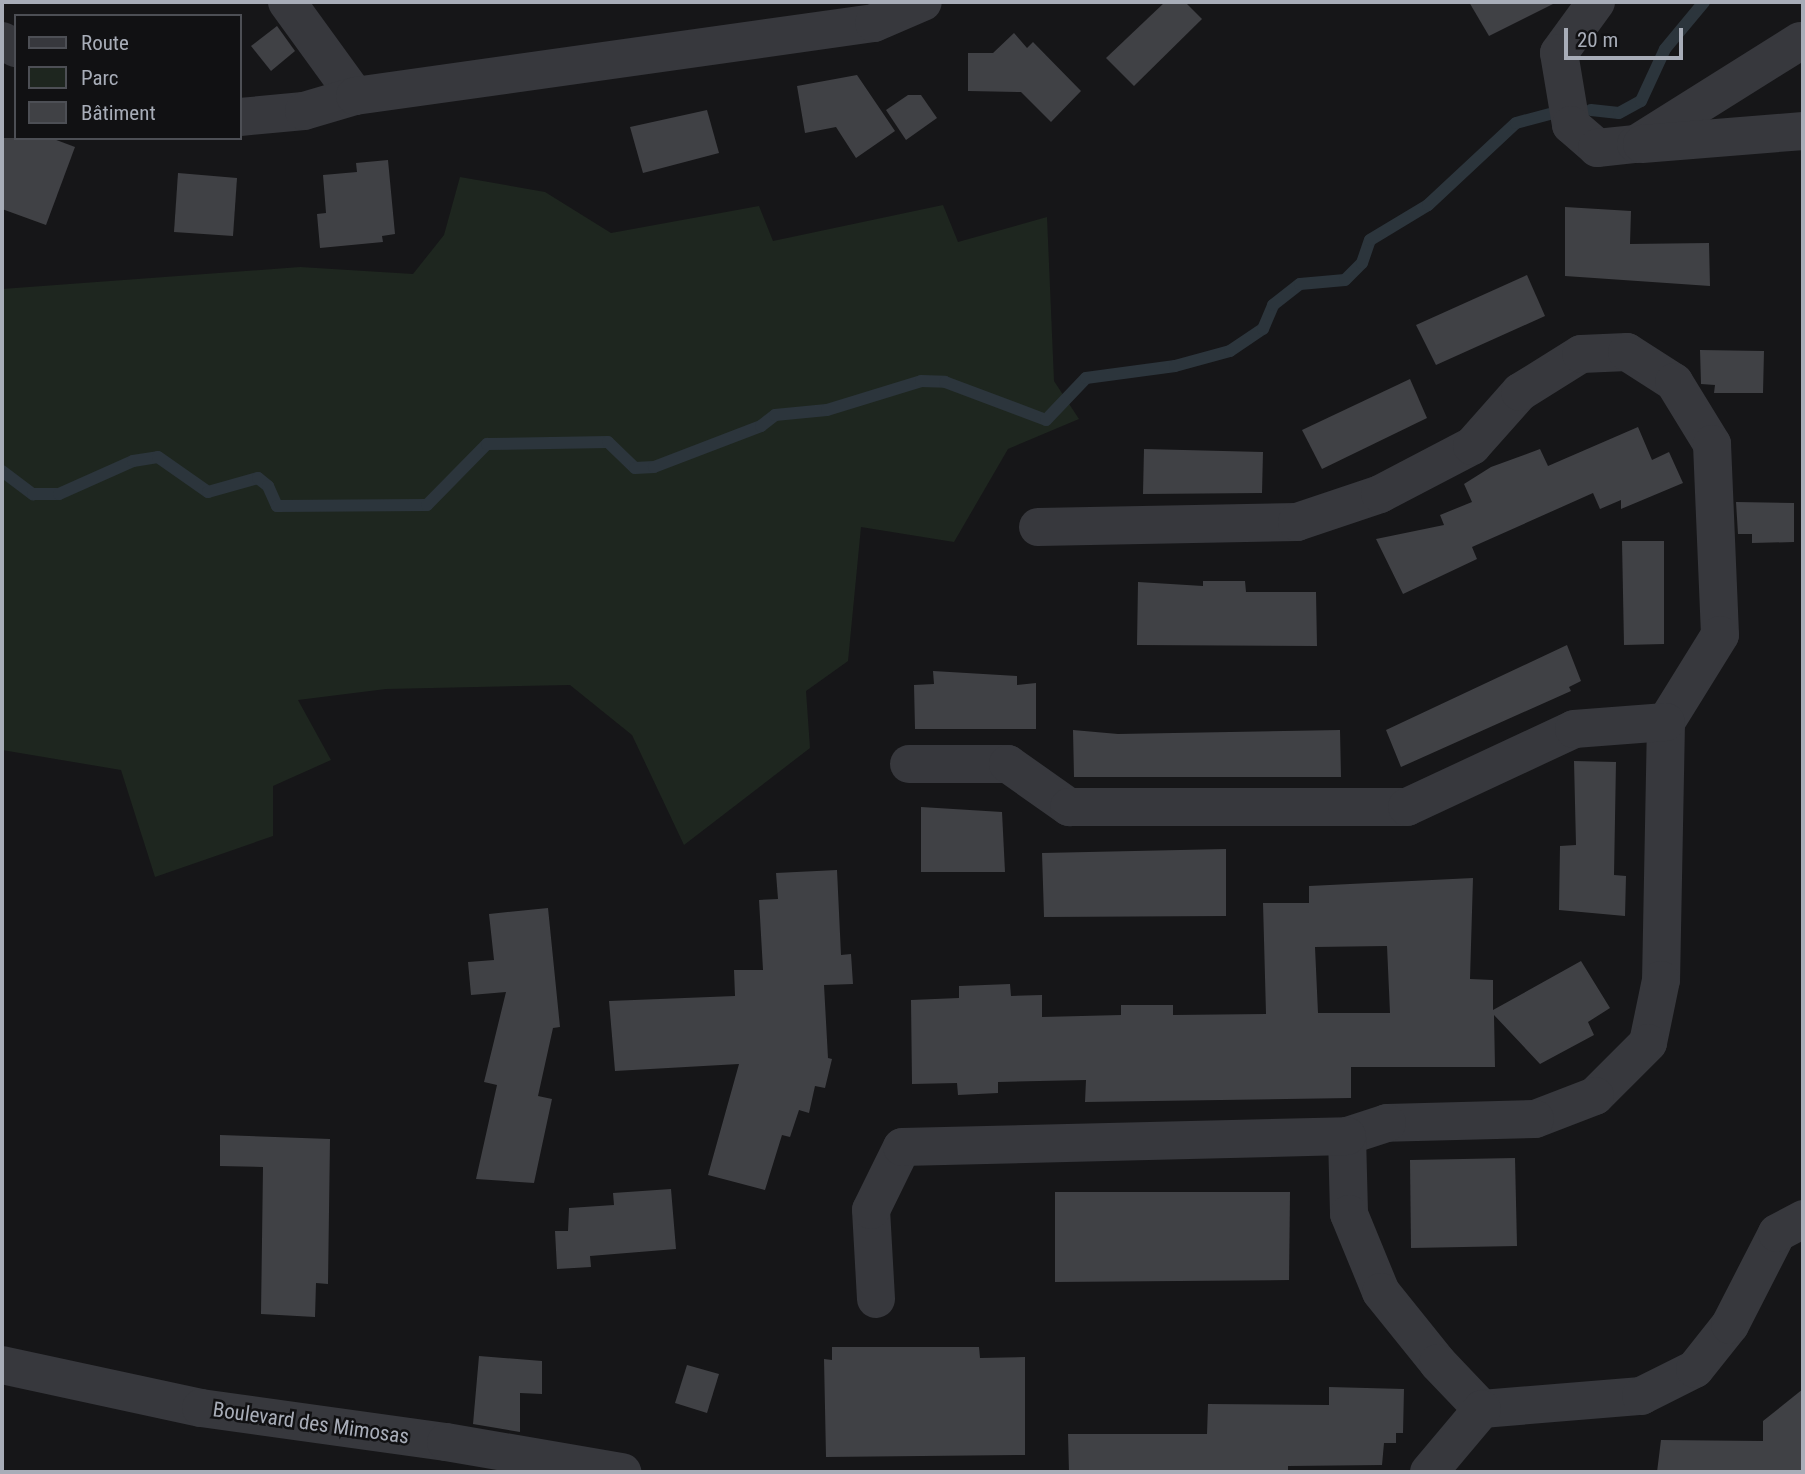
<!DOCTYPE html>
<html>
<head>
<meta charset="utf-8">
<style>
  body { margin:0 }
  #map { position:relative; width:1805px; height:1474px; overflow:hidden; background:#161618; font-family:"Roboto Condensed",sans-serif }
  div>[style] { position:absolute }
  .green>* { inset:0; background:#1e261f }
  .stream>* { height:12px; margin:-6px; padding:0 6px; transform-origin:6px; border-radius:6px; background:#2c353c }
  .building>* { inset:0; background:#404145 }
  .street>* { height:38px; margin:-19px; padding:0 19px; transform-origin:19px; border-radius:19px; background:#37383d }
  span { translate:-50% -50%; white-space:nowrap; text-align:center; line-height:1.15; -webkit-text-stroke:5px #111113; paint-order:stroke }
  .street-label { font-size:21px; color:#a8adb8 }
  .frame { position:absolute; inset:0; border:4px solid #a8adb8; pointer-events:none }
  .legend { position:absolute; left:14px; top:14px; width:228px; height:126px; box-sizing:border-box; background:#111113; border:2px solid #4d4f55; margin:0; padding:9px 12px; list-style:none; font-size:21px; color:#a8adb8 }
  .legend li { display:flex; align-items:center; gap:14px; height:35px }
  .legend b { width:35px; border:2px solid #4d4f55 }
  .scale { position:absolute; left:1564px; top:28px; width:119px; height:32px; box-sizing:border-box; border:4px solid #a8adb8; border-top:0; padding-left:9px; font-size:21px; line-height:24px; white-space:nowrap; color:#a8adb8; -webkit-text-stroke:5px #111113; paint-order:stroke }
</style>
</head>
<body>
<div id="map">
  <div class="green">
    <div style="clip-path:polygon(460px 177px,545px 192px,611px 233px,759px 206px,773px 241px,943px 205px,958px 242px,1047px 217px,1054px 381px,1079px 419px,1008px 449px,954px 542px,861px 527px,848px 661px,806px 691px,810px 748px,684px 845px,632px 735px,570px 685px,386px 689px,298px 700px,331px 760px,273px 786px,273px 836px,155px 877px,121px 770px,2px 750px,2px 289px,300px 267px,413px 274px,444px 235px)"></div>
  </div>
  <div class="stream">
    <div style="left:1591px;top:110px;width:28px;rotate:6deg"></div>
    <div style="left:1619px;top:113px;width:25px;rotate:-29deg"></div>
    <div style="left:1641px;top:101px;width:57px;rotate:-65.2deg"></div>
    <div style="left:1665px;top:49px;width:61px;rotate:-50.3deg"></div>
    <div style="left:2px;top:471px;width:39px;rotate:37deg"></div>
    <div style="left:33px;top:494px;width:26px"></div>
    <div style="left:59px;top:494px;width:81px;rotate:-24deg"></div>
    <div style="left:133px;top:461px;width:25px;rotate:-9deg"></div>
    <div style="left:158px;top:457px;width:61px;rotate:35deg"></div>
    <div style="left:208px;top:492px;width:52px;rotate:-15.6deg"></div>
    <div style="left:258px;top:478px;width:13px;rotate:39deg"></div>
    <div style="left:268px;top:486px;width:22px;rotate:66deg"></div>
    <div style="left:277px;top:506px;width:150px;rotate:-0.4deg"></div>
    <div style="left:427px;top:505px;width:86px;rotate:-45.5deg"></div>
    <div style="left:487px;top:444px;width:121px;rotate:-0.9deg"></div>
    <div style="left:608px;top:442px;width:37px;rotate:44deg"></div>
    <div style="left:635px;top:468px;width:19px;rotate:-3deg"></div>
    <div style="left:654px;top:467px;width:115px;rotate:-21deg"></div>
    <div style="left:761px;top:426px;width:18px;rotate:-38deg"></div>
    <div style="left:775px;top:415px;width:52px;rotate:-5.5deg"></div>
    <div style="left:827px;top:410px;width:98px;rotate:-17.1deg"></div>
    <div style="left:921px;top:381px;width:24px;rotate:2deg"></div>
    <div style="left:945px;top:382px;width:108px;rotate:20.6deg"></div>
    <div style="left:1046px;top:420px;width:58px;rotate:-46.4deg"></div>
    <div style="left:1086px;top:378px;width:90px;rotate:-7.7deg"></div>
    <div style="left:1175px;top:366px;width:57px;rotate:-15.3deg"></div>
    <div style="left:1230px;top:351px;width:40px;rotate:-34deg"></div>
    <div style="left:1263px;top:329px;width:26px;rotate:-67deg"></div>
    <div style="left:1273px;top:305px;width:34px;rotate:-38deg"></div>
    <div style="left:1300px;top:284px;width:45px;rotate:-5.1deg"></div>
    <div style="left:1345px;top:280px;width:24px;rotate:-45deg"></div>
    <div style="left:1362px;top:263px;width:24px;rotate:-71deg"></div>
    <div style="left:1370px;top:240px;width:68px;rotate:-31.1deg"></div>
    <div style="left:1428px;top:205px;width:120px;rotate:-43deg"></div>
    <div style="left:1516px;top:123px;width:35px;rotate:-15deg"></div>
  </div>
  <div class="building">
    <div style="clip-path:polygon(1165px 2px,1185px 2px,1202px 19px,1134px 86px,1106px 58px)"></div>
    <div style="clip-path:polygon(1469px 2px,1557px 2px,1489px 36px)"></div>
    <div style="clip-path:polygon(277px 26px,295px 51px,271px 71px,251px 46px)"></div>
    <div style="clip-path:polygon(1014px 33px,1027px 48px,1033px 42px,1081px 91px,1051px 122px,1021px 92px,968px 91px,968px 53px,993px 53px)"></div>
    <div style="clip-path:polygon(857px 75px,895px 131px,856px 158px,836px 127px,805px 133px,797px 86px)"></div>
    <div style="clip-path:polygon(908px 95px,921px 95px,937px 118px,906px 140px,886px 110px)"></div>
    <div style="clip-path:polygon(707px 110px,719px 153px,643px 173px,630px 127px)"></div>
    <div style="clip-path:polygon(2px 138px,51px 138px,75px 147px,46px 225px,2px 209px)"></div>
    <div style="clip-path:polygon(388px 160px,395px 234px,382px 236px,383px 242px,320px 248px,317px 214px,326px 213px,323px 175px,357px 172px,356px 163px)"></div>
    <div style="clip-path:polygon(178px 173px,237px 178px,233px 236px,174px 232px)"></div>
    <div style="clip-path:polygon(1565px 207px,1631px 211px,1630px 244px,1709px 243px,1710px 286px,1565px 276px)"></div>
    <div style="clip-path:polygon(1527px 275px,1545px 316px,1436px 365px,1416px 325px)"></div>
    <div style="clip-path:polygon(1700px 350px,1764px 351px,1763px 393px,1714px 393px,1715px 385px,1701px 384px)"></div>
    <div style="clip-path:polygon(1410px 379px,1427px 418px,1322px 469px,1302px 430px)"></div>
    <div style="clip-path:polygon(1638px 427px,1652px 460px,1669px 452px,1683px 483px,1621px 509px,1621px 500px,1600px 509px,1593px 493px,1472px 547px,1477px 559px,1403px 594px,1376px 539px,1444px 525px,1440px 515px,1472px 502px,1464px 484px,1491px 467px,1540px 449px,1548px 466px)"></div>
    <div style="clip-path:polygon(1144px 449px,1263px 452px,1262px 493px,1143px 494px)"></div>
    <div style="clip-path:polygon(1736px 502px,1794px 503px,1794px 542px,1752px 543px,1752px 534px,1738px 534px)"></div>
    <div style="clip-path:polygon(1622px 541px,1664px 541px,1664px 644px,1624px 645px)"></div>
    <div style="clip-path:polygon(1203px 581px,1245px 581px,1246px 592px,1316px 592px,1317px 646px,1137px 645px,1138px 582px,1203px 586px)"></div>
    <div style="clip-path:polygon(1567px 645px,1581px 681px,1569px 687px,1571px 691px,1401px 767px,1386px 730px)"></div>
    <div style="clip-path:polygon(933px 671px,1017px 676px,1017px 685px,1036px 683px,1036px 729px,915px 729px,914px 685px,934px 684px)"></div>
    <div style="clip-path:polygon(1073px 730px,1118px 734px,1340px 730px,1341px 777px,1074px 777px)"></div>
    <div style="clip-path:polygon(1574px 761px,1616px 762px,1614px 875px,1626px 876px,1625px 916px,1559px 910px,1560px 846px,1576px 845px)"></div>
    <div style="clip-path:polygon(921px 807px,1002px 812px,1005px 872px,921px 872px)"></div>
    <div style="clip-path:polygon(1226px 849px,1226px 916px,1044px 917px,1042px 853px)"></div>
    <div style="clip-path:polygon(837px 870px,841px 955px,851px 954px,853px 984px,824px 985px,828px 1058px,832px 1059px,825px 1088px,815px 1086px,809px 1113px,799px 1110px,790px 1137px,782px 1135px,765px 1190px,708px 1175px,739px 1064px,615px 1071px,609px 1001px,735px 996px,734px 970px,763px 970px,759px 900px,778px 899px,776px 873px)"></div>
    <div style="clip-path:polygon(evenodd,1473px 878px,1470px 979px,1493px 980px,1493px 1010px,1581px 961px,1610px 1008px,1588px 1022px,1594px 1035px,1540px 1064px,1494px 1015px,1495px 1067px,1351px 1067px,1351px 1098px,1085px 1102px,1086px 1080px,998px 1082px,998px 1093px,958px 1095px,957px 1083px,912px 1084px,911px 1000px,959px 998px,959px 986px,1010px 984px,1011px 996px,1042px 995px,1042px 1017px,1121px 1015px,1121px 1005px,1173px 1005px,1173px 1015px,1266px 1014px,1263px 903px,1309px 903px,1309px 886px,1473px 878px,1387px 946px,1390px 1013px,1318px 1013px,1315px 947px,1387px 946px)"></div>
    <div style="clip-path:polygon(548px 908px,560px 1027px,553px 1028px,538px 1096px,552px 1099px,534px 1183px,476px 1179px,497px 1085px,484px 1082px,506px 992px,471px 995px,468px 962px,494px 960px,489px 914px)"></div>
    <div style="clip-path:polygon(220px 1135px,330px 1139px,328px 1284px,316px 1283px,315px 1317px,261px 1314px,263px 1167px,220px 1166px)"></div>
    <div style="clip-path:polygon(1515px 1158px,1517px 1246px,1411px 1248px,1410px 1160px)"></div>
    <div style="clip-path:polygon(671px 1189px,676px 1249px,590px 1256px,591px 1267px,557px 1269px,555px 1231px,568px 1231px,569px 1208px,614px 1205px,613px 1193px)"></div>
    <div style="clip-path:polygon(1055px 1192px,1290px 1192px,1289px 1280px,1055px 1282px)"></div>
    <div style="clip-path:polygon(832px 1347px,979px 1347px,980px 1358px,1025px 1357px,1025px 1455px,826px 1457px,824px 1359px,832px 1360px)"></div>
    <div style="clip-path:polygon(479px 1356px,542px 1361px,542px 1394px,520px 1393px,520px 1432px,473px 1424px)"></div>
    <div style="clip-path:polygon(687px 1365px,719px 1374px,707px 1413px,675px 1403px)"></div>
    <div style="clip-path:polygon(1329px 1387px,1404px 1389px,1403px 1433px,1396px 1433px,1396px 1443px,1384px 1443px,1382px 1465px,1288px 1466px,1288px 1472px,1069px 1472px,1068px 1434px,1207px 1434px,1208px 1404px,1329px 1405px)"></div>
    <div style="clip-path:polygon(1803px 1389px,1803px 1472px,1657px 1472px,1661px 1440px,1763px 1441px,1763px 1421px)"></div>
  </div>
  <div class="street">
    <div style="left:287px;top:2px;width:116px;rotate:54.1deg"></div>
    <div style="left:1596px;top:2px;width:63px;rotate:126deg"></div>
    <div style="left:1559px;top:53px;width:73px;rotate:80.5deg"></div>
    <div style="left:1571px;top:125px;width:35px;rotate:41deg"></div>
    <div style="left:1597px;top:148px;width:39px;rotate:-6deg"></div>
    <div style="left:1636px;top:144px;width:194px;rotate:-32.1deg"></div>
    <div style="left:2px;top:41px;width:16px;rotate:27deg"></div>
    <div style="left:240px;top:117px;width:64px;rotate:-5.4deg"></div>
    <div style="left:304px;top:111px;width:53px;rotate:-16.4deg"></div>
    <div style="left:355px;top:96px;width:524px;rotate:-8.01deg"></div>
    <div style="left:874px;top:23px;width:53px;rotate:-23.2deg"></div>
    <div style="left:1642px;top:144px;width:162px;rotate:-4.6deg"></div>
    <div style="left:1038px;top:527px;width:259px;rotate:-1.1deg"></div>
    <div style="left:1297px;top:522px;width:88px;rotate:-18.6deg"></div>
    <div style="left:1380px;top:494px;width:104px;rotate:-27.6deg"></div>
    <div style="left:1472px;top:446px;width:72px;rotate:-48.4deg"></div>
    <div style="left:1520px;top:392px;width:72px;rotate:-31.9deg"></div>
    <div style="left:1581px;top:354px;width:46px;rotate:-2.5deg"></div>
    <div style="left:1627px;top:352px;width:56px;rotate:32.6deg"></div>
    <div style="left:1674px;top:382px;width:73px;rotate:58.5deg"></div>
    <div style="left:1712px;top:444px;width:191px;rotate:87.6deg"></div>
    <div style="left:1720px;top:635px;width:102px;rotate:121.8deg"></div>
    <div style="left:1666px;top:722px;width:258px;rotate:91.1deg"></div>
    <div style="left:1661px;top:980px;width:64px;rotate:101.7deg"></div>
    <div style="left:1648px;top:1043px;width:75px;rotate:135deg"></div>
    <div style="left:1595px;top:1096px;width:64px;rotate:159deg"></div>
    <div style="left:1535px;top:1119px;width:148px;rotate:178.5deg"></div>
    <div style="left:1387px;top:1123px;width:42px;rotate:162deg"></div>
    <div style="left:1347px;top:1136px;width:78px;rotate:88.5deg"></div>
    <div style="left:1349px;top:1214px;width:84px;rotate:67.7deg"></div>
    <div style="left:1381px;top:1292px;width:91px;rotate:51.2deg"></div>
    <div style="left:1438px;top:1363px;width:64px;rotate:46.3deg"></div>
    <div style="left:1482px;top:1409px;width:160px;rotate:-4.7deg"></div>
    <div style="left:1641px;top:1396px;width:60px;rotate:-26.6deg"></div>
    <div style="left:1695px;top:1369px;width:56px;rotate:-51.5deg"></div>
    <div style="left:1730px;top:1325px;width:103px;rotate:-62.9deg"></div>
    <div style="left:1777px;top:1233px;width:30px;rotate:-28deg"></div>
    <div style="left:909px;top:764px;width:99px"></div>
    <div style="left:1008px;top:764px;width:75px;rotate:35.2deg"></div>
    <div style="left:1069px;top:807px;width:338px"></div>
    <div style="left:1407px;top:807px;width:184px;rotate:-25deg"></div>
    <div style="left:1574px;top:729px;width:92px;rotate:-4.4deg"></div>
    <div style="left:876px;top:1299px;width:89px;rotate:-93.2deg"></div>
    <div style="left:871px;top:1210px;width:70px;rotate:-63.8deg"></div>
    <div style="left:902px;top:1147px;width:445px;rotate:-1.4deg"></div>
    <div style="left:2px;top:1365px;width:204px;rotate:12.2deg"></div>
    <div style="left:201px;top:1408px;width:247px;rotate:7.9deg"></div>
    <div style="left:446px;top:1442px;width:179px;rotate:9.7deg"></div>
    <div style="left:1429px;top:1472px;width:82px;rotate:-49.9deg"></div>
  </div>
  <div class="street-label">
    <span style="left:311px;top:1423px;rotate:8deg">Boulevard des Mimosas</span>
  </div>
  <div class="frame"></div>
  <ul class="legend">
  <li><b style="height:9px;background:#37383d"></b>Route</li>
  <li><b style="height:19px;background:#1e261f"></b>Parc</li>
  <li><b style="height:19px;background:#404145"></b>Bâtiment</li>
  </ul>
  <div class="scale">20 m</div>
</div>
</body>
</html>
